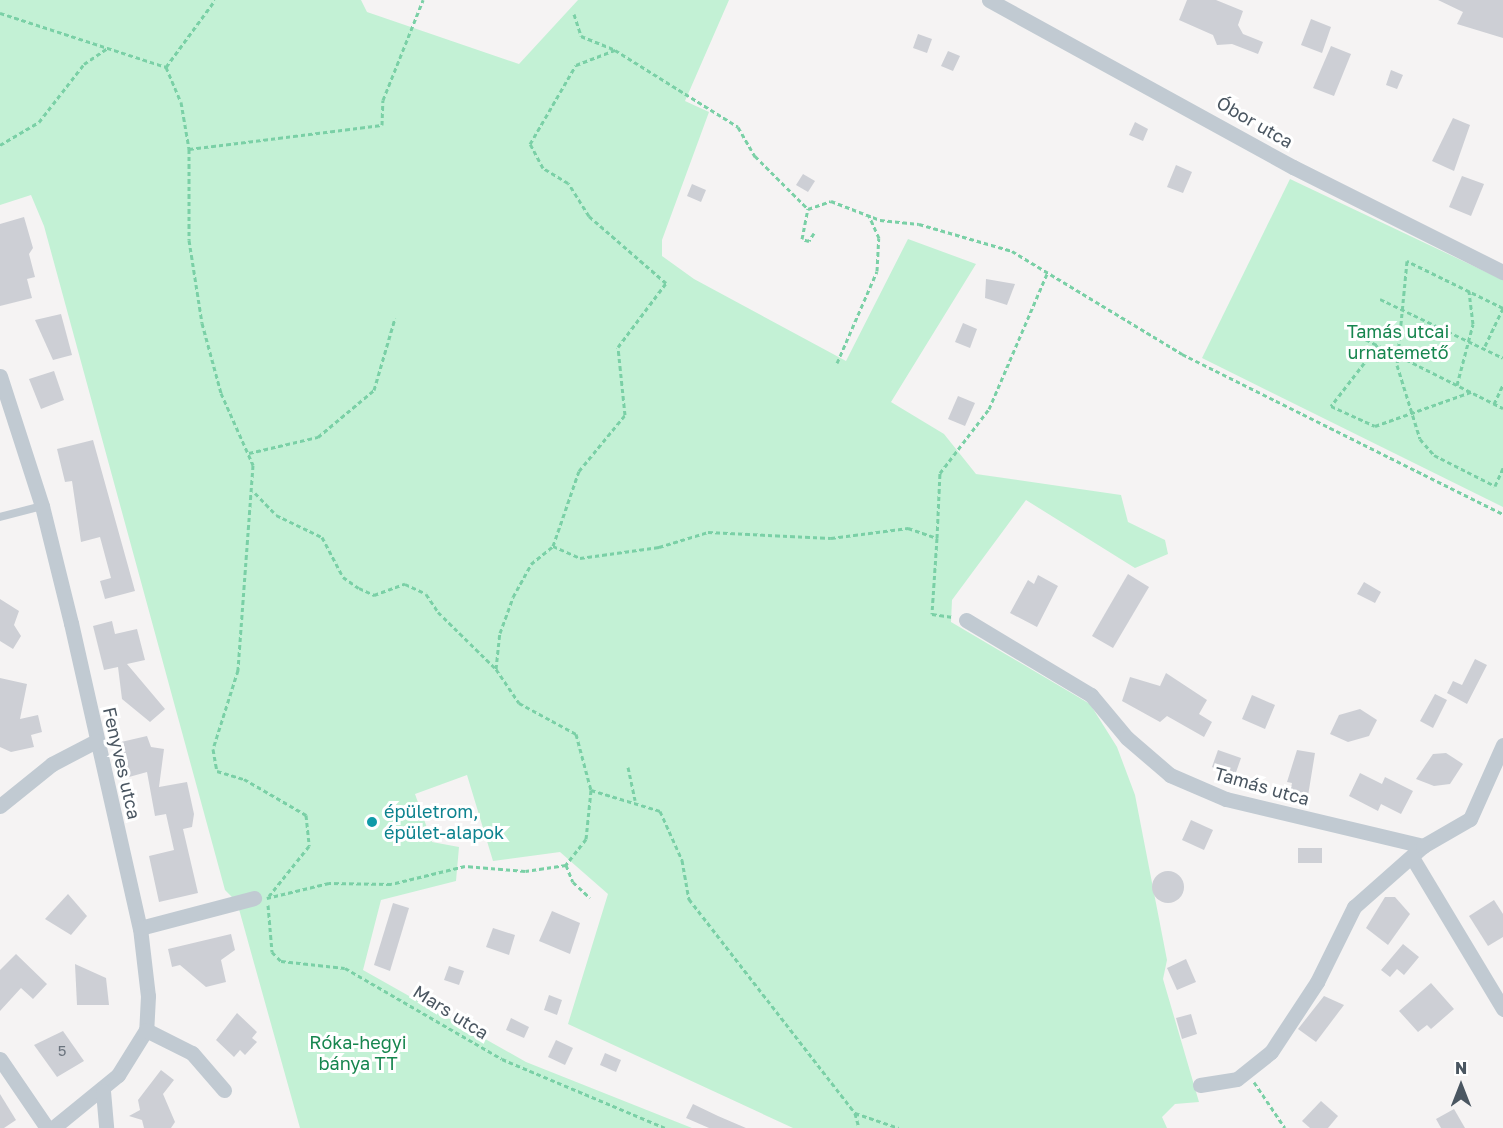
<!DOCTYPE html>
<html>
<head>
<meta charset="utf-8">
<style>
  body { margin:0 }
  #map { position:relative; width:1503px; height:1128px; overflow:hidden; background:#f5f3f3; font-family:"Golos Text",sans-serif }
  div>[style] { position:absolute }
  .green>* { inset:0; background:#c3f1d5 }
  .building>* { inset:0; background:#cdcfd5 }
  .round { border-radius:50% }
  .path>* { height:3px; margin-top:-1.5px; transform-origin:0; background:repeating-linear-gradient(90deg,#7ad0a6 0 4.5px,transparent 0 7.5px) }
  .lane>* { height:8px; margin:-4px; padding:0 4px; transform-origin:4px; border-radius:4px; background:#c1cad2 }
  .street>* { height:15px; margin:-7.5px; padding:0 7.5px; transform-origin:7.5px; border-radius:7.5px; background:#c1cad2 }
  .dots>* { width:16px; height:16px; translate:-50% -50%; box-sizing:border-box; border:3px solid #fff; border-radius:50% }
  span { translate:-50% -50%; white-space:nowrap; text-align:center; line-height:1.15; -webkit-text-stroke:6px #fff; paint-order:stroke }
  .number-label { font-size:15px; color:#6b747e }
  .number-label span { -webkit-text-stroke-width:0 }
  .street-label { font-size:18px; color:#4a5661 }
  .park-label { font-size:18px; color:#17864f }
  .culture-label { font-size:18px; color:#0d838f }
  .left { translate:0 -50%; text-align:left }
  .north { position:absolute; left:1431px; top:1056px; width:60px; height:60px; -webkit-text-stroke:4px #fff; paint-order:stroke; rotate:0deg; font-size:16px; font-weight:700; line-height:24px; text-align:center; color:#4a5661 }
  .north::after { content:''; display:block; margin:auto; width:21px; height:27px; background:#4a5661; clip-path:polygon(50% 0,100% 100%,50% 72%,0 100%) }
</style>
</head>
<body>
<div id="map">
  <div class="green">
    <div style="clip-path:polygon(0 0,361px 0,367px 12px,519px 64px,578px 0,729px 0,685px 101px,709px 112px,662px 240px,662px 256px,694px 279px,846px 361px,908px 239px,976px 264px,891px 402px,944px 434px,976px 474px,1121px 495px,1128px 522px,1165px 540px,1168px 554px,1135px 568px,1026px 500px,952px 600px,951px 622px,1090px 704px,1117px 747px,1135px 795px,1167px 960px,1163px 979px,1199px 1102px,1175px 1104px,1162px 1117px,1167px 1128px,793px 1128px,568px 1024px,608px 894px,560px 852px,493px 861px,467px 775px,415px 794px,432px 842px,459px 847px,456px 881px,381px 900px,363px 970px,526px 1062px,692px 1128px,300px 1128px,237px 902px,225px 890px,44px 226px,31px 195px,0 205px)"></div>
    <div style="clip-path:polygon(1290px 179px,1503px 280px,1503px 507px,1202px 358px)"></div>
  </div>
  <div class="building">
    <div style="clip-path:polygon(1187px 0,1216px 0,1243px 11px,1238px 25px,1243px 34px,1263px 42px,1258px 54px,1232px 44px,1217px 45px,1213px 35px,1179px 20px)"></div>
    <div style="clip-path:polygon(1438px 0,1503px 0,1503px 38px,1457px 24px,1463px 12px)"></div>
    <div style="clip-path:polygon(1311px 19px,1331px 27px,1322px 53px,1301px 45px)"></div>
    <div style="clip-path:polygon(918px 34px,932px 39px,927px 53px,913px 48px)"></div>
    <div style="clip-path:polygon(1331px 46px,1351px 54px,1334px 96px,1313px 88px)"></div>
    <div style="clip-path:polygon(948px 51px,960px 56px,953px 71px,941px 66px)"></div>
    <div style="clip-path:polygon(1391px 70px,1403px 75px,1397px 89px,1386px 85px)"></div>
    <div style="clip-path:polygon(1453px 118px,1470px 125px,1454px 171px,1432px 161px)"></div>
    <div style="clip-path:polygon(1135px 122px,1148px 129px,1143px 141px,1129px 135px)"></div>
    <div style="clip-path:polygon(1176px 165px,1192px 172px,1183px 193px,1167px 187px)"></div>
    <div style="clip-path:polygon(803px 174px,815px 181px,808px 192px,796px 185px)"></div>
    <div style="clip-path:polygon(1462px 176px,1484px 184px,1471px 216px,1449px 207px)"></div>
    <div style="clip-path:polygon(692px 184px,706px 190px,701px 202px,687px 196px)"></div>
    <div style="clip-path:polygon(24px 217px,33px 248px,29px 254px,35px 277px,27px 279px,32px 298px,0 306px,0 224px)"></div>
    <div style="clip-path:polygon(986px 279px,1015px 284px,1007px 305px,985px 298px)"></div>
    <div style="clip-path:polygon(61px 314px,72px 355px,53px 360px,35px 320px)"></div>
    <div style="clip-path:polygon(963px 323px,977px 329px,970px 348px,955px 342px)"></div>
    <div style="clip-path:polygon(54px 371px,64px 400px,41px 409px,29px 379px)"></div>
    <div style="clip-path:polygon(958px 396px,975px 403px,965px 426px,948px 419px)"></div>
    <div style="clip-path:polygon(93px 440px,135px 591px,105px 599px,100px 581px,111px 578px,100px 537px,81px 542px,72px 481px,65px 482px,57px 449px)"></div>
    <div style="clip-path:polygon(1128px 574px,1149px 587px,1113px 648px,1092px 636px)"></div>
    <div style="clip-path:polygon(1038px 575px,1058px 586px,1037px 627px,1010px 613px,1028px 580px,1034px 584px)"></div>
    <div style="clip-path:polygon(1364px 582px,1381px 592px,1375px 603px,1357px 594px)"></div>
    <div style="clip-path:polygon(0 599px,19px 611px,14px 625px,21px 636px,13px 649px,0 641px)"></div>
    <div style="clip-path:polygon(112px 621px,115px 634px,137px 629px,145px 660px,127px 664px,165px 709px,150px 722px,122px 699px,118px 667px,104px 670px,93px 626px)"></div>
    <div style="clip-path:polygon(1475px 659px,1487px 665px,1467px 704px,1447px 693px,1453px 681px,1462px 685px)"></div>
    <div style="clip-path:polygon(1166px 673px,1207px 700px,1199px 714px,1212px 722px,1204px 737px,1167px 716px,1160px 722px,1122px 701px,1130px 677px,1160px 686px)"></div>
    <div style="clip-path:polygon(0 678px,27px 684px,20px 719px,38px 715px,42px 732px,31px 735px,34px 747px,11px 752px,0 747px)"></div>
    <div style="clip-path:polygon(1435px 694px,1447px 700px,1433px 728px,1420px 721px)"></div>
    <div style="clip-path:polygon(1252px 695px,1275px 705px,1265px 729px,1242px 719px)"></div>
    <div style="clip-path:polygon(1360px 709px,1377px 720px,1369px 736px,1348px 742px,1330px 734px,1339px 715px)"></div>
    <div style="clip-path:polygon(147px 736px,151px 747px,164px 749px,159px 787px,187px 782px,194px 814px,192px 827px,183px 829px,198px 893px,159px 902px,149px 856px,174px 850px,166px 814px,155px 816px,147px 772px,129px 777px,121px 742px)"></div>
    <div style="clip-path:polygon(1218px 750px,1241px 758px,1234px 778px,1212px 767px)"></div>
    <div style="clip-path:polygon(1297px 750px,1315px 753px,1307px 802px,1289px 799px,1292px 783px,1287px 782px)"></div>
    <div style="clip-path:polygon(1433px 754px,1446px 753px,1463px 764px,1450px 784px,1434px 786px,1416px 779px)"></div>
    <div style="clip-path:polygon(1360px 773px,1382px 784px,1385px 777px,1413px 791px,1401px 814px,1381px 804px,1378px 811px,1349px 796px)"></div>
    <div style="clip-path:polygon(1191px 820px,1213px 830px,1204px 850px,1182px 840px)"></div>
    <div style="clip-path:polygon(1298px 848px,1322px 848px,1322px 863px,1298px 863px)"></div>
    <div class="round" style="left:1152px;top:871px;width:32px;height:32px"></div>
    <div style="clip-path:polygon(68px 894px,87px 916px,71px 935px,45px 919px)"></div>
    <div style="clip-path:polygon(1385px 897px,1395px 897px,1410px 914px,1388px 945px,1366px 928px)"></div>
    <div style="clip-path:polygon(1494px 900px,1503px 914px,1503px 937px,1488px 946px,1469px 916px)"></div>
    <div style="clip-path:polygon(393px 903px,409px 908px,390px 971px,374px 965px)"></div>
    <div style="clip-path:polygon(552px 911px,580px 923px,570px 954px,539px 941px)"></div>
    <div style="clip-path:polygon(493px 928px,515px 935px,509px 955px,486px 947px)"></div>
    <div style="clip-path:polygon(231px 934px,235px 950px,221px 960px,226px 982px,206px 987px,180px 965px,172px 967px,168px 949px)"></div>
    <div style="clip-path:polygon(1403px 944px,1419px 957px,1404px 975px,1397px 969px,1390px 977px,1381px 970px)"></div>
    <div style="clip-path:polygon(16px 954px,47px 984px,33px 999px,21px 988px,0 1011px,0 970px)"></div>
    <div style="clip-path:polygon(1186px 959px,1196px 982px,1177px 990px,1167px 968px)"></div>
    <div style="clip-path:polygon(75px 964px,106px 978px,109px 1005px,77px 1005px)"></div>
    <div style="clip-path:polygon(449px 966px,464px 971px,459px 985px,444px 980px)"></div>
    <div style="clip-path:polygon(1431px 983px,1454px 1009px,1431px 1029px,1427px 1025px,1418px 1032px,1399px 1011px)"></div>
    <div style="clip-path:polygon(549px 995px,562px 1000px,557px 1015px,544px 1010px)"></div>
    <div style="clip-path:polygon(1324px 996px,1344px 1005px,1316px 1042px,1298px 1029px)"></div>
    <div style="clip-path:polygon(237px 1013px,257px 1032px,252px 1038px,257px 1042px,245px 1055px,240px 1050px,234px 1057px,216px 1040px)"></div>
    <div style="clip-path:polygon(1191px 1014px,1197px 1034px,1182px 1039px,1176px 1018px)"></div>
    <div style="clip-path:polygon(511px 1018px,529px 1027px,524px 1038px,506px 1030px)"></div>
    <div style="clip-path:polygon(63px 1031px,84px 1061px,57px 1077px,34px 1045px)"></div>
    <div style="clip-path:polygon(556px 1040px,573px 1048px,565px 1065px,548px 1057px)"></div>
    <div style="clip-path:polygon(605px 1053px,621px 1060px,616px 1072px,600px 1065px)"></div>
    <div style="clip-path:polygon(161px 1070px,174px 1080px,163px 1094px,175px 1122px,171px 1128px,144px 1128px,142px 1120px,129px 1116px,140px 1110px,138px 1100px)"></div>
    <div style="clip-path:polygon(0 1094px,16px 1120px,4px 1128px,0 1128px)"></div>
    <div style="clip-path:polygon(1321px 1101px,1338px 1116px,1328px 1128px,1310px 1128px,1302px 1121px)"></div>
    <div style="clip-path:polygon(693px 1104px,718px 1116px,746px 1128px,709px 1128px,686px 1118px)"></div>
    <div style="clip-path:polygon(1454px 1109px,1465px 1128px,1441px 1128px,1436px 1119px)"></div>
  </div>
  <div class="path">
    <div style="left:0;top:13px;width:175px;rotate:18deg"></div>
    <div style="left:166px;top:67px;width:38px;rotate:67deg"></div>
    <div style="left:181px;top:102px;width:48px;rotate:80.3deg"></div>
    <div style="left:189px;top:149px;width:91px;rotate:90deg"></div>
    <div style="left:189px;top:240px;width:84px;rotate:81.1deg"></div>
    <div style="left:202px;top:323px;width:73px;rotate:74.8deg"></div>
    <div style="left:221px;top:393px;width:79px;rotate:66deg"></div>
    <div style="left:253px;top:465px;width:206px;rotate:94.2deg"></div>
    <div style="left:238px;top:670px;width:83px;rotate:107.6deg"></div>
    <div style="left:213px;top:749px;width:22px;rotate:80deg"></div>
    <div style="left:217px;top:771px;width:28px;rotate:17deg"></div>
    <div style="left:244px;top:779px;width:72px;rotate:30.1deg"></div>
    <div style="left:306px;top:815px;width:31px;rotate:84deg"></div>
    <div style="left:309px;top:846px;width:64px;rotate:128.7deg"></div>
    <div style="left:574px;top:14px;width:23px;rotate:72deg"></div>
    <div style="left:581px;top:36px;width:35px;rotate:22deg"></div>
    <div style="left:166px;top:67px;width:83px;rotate:-53.8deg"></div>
    <div style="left:0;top:145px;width:45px;rotate:-30.5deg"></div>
    <div style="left:39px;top:122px;width:73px;rotate:-52.2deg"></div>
    <div style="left:84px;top:64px;width:29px;rotate:-34deg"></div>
    <div style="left:189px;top:149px;width:194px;rotate:-7.1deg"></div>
    <div style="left:382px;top:125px;width:25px;rotate:-88deg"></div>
    <div style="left:383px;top:100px;width:108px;rotate:-68.2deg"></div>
    <div style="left:814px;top:233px;width:9px;rotate:122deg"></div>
    <div style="left:809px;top:241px;width:7px;rotate:-164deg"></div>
    <div style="left:802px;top:239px;width:31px;rotate:-79deg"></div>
    <div style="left:808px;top:209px;width:24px;rotate:-19deg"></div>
    <div style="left:831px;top:201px;width:53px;rotate:21.2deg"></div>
    <div style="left:880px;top:220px;width:39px;rotate:6deg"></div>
    <div style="left:919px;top:224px;width:97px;rotate:16.2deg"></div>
    <div style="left:1012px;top:251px;width:199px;rotate:31.2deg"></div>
    <div style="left:1182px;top:354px;width:359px;rotate:26.5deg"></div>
    <div style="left:1380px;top:299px;width:136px;rotate:25.6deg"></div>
    <div style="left:1359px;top:336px;width:161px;rotate:26.6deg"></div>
    <div style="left:1378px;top:345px;width:77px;rotate:127.6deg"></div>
    <div style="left:1331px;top:406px;width:48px;rotate:24.4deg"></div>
    <div style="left:1375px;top:426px;width:102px;rotate:-19.5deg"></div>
    <div style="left:1485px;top:346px;width:42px;rotate:-64.7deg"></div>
    <div style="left:1503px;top:308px;width:107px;rotate:-153.9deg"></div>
    <div style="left:1407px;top:261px;width:104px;rotate:95.5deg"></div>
    <div style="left:1397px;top:365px;width:77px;rotate:72.7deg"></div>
    <div style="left:1420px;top:439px;width:21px;rotate:49deg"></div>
    <div style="left:1434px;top:455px;width:68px;rotate:26.9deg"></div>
    <div style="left:1495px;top:486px;width:20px;rotate:-66deg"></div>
    <div style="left:837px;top:363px;width:100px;rotate:-66.5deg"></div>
    <div style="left:877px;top:271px;width:33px;rotate:-87deg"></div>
    <div style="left:879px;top:238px;width:24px;rotate:-114deg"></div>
    <div style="left:1457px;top:385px;width:63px;rotate:-75.3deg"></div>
    <div style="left:1473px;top:324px;width:33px;rotate:-97deg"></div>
    <div style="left:1494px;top:404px;width:21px;rotate:-65deg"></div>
    <div style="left:249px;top:453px;width:71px;rotate:-13.1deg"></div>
    <div style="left:318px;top:437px;width:73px;rotate:-40deg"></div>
    <div style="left:374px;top:390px;width:75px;rotate:-73.7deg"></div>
    <div style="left:255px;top:493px;width:30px;rotate:46deg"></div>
    <div style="left:276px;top:515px;width:51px;rotate:25.6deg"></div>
    <div style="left:322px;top:537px;width:45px;rotate:62.3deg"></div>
    <div style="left:343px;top:577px;width:19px;rotate:35deg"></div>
    <div style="left:359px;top:588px;width:17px;rotate:25deg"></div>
    <div style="left:374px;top:595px;width:33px;rotate:-20deg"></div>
    <div style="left:405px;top:584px;width:23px;rotate:25deg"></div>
    <div style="left:426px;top:594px;width:22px;rotate:56deg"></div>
    <div style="left:438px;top:612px;width:81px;rotate:44.5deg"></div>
    <div style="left:496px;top:669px;width:41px;rotate:55.9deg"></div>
    <div style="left:519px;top:703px;width:65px;rotate:28.5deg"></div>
    <div style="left:576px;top:734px;width:58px;rotate:75deg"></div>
    <div style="left:591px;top:790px;width:49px;rotate:95.8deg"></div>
    <div style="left:586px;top:839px;width:33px;rotate:128deg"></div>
    <div style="left:566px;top:865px;width:41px;rotate:171.7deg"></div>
    <div style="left:525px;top:871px;width:60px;rotate:-175.2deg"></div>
    <div style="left:465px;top:866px;width:76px;rotate:166.3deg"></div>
    <div style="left:391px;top:884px;width:62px;rotate:-179.1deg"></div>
    <div style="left:329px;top:883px;width:64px;rotate:166.4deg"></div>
    <div style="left:937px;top:538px;width:65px;rotate:-87.4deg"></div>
    <div style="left:940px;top:473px;width:81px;rotate:-52.6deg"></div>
    <div style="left:989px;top:409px;width:147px;rotate:-66.8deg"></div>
    <div style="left:553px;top:546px;width:30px;rotate:24deg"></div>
    <div style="left:580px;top:558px;width:80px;rotate:-7.9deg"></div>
    <div style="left:659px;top:547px;width:51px;rotate:-17deg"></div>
    <div style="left:708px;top:532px;width:123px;rotate:2.8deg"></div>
    <div style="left:831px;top:538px;width:78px;rotate:-7.4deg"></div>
    <div style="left:908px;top:528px;width:31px;rotate:19deg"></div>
    <div style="left:937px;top:538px;width:76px;rotate:93.8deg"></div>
    <div style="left:932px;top:614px;width:21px;rotate:8deg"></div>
    <div style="left:496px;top:669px;width:36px;rotate:-84deg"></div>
    <div style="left:500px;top:633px;width:38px;rotate:-70deg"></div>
    <div style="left:513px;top:597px;width:38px;rotate:-61deg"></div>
    <div style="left:531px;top:564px;width:28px;rotate:-39deg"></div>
    <div style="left:553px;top:546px;width:79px;rotate:-70.9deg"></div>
    <div style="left:579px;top:471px;width:72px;rotate:-50.6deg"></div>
    <div style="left:625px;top:415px;width:68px;rotate:-95.9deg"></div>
    <div style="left:618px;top:347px;width:80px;rotate:-53.1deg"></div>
    <div style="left:666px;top:283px;width:102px;rotate:-139deg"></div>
    <div style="left:589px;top:216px;width:39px;rotate:-122deg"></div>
    <div style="left:568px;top:183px;width:29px;rotate:-149deg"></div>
    <div style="left:543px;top:168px;width:27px;rotate:-118deg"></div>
    <div style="left:530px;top:144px;width:91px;rotate:-59.8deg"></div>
    <div style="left:576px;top:65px;width:42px;rotate:-21deg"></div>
    <div style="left:615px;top:50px;width:145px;rotate:32deg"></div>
    <div style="left:738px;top:127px;width:34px;rotate:60deg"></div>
    <div style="left:755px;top:156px;width:75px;rotate:45deg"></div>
    <div style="left:628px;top:767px;width:34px;rotate:78deg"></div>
    <div style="left:591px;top:790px;width:72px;rotate:16.9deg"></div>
    <div style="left:660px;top:811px;width:54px;rotate:65.8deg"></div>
    <div style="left:682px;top:860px;width:40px;rotate:80deg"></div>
    <div style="left:689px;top:899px;width:271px;rotate:52.2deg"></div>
    <div style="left:855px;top:1113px;width:46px;rotate:18.8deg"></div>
    <div style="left:566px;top:865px;width:18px;rotate:68deg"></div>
    <div style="left:573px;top:882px;width:23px;rotate:43deg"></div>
    <div style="left:268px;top:905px;width:47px;rotate:85.1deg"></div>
    <div style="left:272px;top:952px;width:13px;rotate:45deg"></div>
    <div style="left:281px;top:961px;width:64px;rotate:6.2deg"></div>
    <div style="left:345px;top:968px;width:181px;rotate:30.1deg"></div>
    <div style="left:502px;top:1059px;width:177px;rotate:22.9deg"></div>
    <div style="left:1254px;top:1082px;width:55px;rotate:56deg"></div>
    <div style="left:855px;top:1113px;width:16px;rotate:75deg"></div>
  </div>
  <div class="lane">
    <div style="left:0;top:517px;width:43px;rotate:-14.7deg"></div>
  </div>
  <div class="street">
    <div style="left:989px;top:0;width:347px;rotate:28.8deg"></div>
    <div style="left:1293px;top:167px;width:235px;rotate:26.6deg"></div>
    <div style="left:0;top:376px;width:137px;rotate:72.1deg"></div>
    <div style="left:42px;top:506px;width:121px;rotate:76.1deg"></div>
    <div style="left:71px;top:623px;width:313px;rotate:77.3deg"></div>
    <div style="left:140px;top:928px;width:68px;rotate:83.3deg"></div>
    <div style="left:148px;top:996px;width:34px;rotate:93deg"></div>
    <div style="left:146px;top:1030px;width:53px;rotate:121.9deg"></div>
    <div style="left:118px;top:1075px;width:84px;rotate:140.8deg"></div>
    <div style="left:966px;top:620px;width:146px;rotate:31deg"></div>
    <div style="left:1091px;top:695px;width:56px;rotate:50.1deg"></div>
    <div style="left:1127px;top:738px;width:57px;rotate:40.7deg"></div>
    <div style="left:1170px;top:775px;width:61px;rotate:23.2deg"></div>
    <div style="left:1226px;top:799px;width:203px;rotate:13.4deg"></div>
    <div style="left:0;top:806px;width:67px;rotate:-38.9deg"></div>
    <div style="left:52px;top:764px;width:50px;rotate:-27.6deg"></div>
    <div style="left:1413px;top:859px;width:175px;rotate:59deg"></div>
    <div style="left:140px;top:928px;width:118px;rotate:-14.7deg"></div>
    <div style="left:146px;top:1030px;width:51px;rotate:26.6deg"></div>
    <div style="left:192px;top:1053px;width:49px;rotate:49.1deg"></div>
    <div style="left:0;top:1059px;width:83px;rotate:55.7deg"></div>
    <div style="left:1200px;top:1085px;width:37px;rotate:-9deg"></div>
    <div style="left:1237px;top:1079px;width:43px;rotate:-38.5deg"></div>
    <div style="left:1271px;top:1052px;width:84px;rotate:-56.7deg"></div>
    <div style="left:1317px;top:982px;width:84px;rotate:-63.7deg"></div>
    <div style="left:1354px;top:907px;width:92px;rotate:-41.5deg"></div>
    <div style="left:1423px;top:846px;width:54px;rotate:-29.9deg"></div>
    <div style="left:1470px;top:819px;width:81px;rotate:-66deg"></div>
    <div style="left:103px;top:1091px;width:37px;rotate:85deg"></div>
  </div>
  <div class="dots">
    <div style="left:372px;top:822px;background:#0f9aa8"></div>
  </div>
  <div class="number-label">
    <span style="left:62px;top:1051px">5</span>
  </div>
  <div class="street-label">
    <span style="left:1255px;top:122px;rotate:30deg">Óbor utca</span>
    <span style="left:122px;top:763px;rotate:77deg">Fenyves utca</span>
    <span style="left:1262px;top:786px;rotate:16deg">Tamás utca</span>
    <span style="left:451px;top:1012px;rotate:32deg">Mars utca</span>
  </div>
  <div class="park-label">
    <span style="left:1398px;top:342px">Tamás utcai<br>urnatemető</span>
    <span style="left:358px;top:1053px">Róka-hegyi<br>bánya TT</span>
  </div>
  <div class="culture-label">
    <span class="left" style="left:384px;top:822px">épületrom,<br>épület-alapok</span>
  </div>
  <div class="north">N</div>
</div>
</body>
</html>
